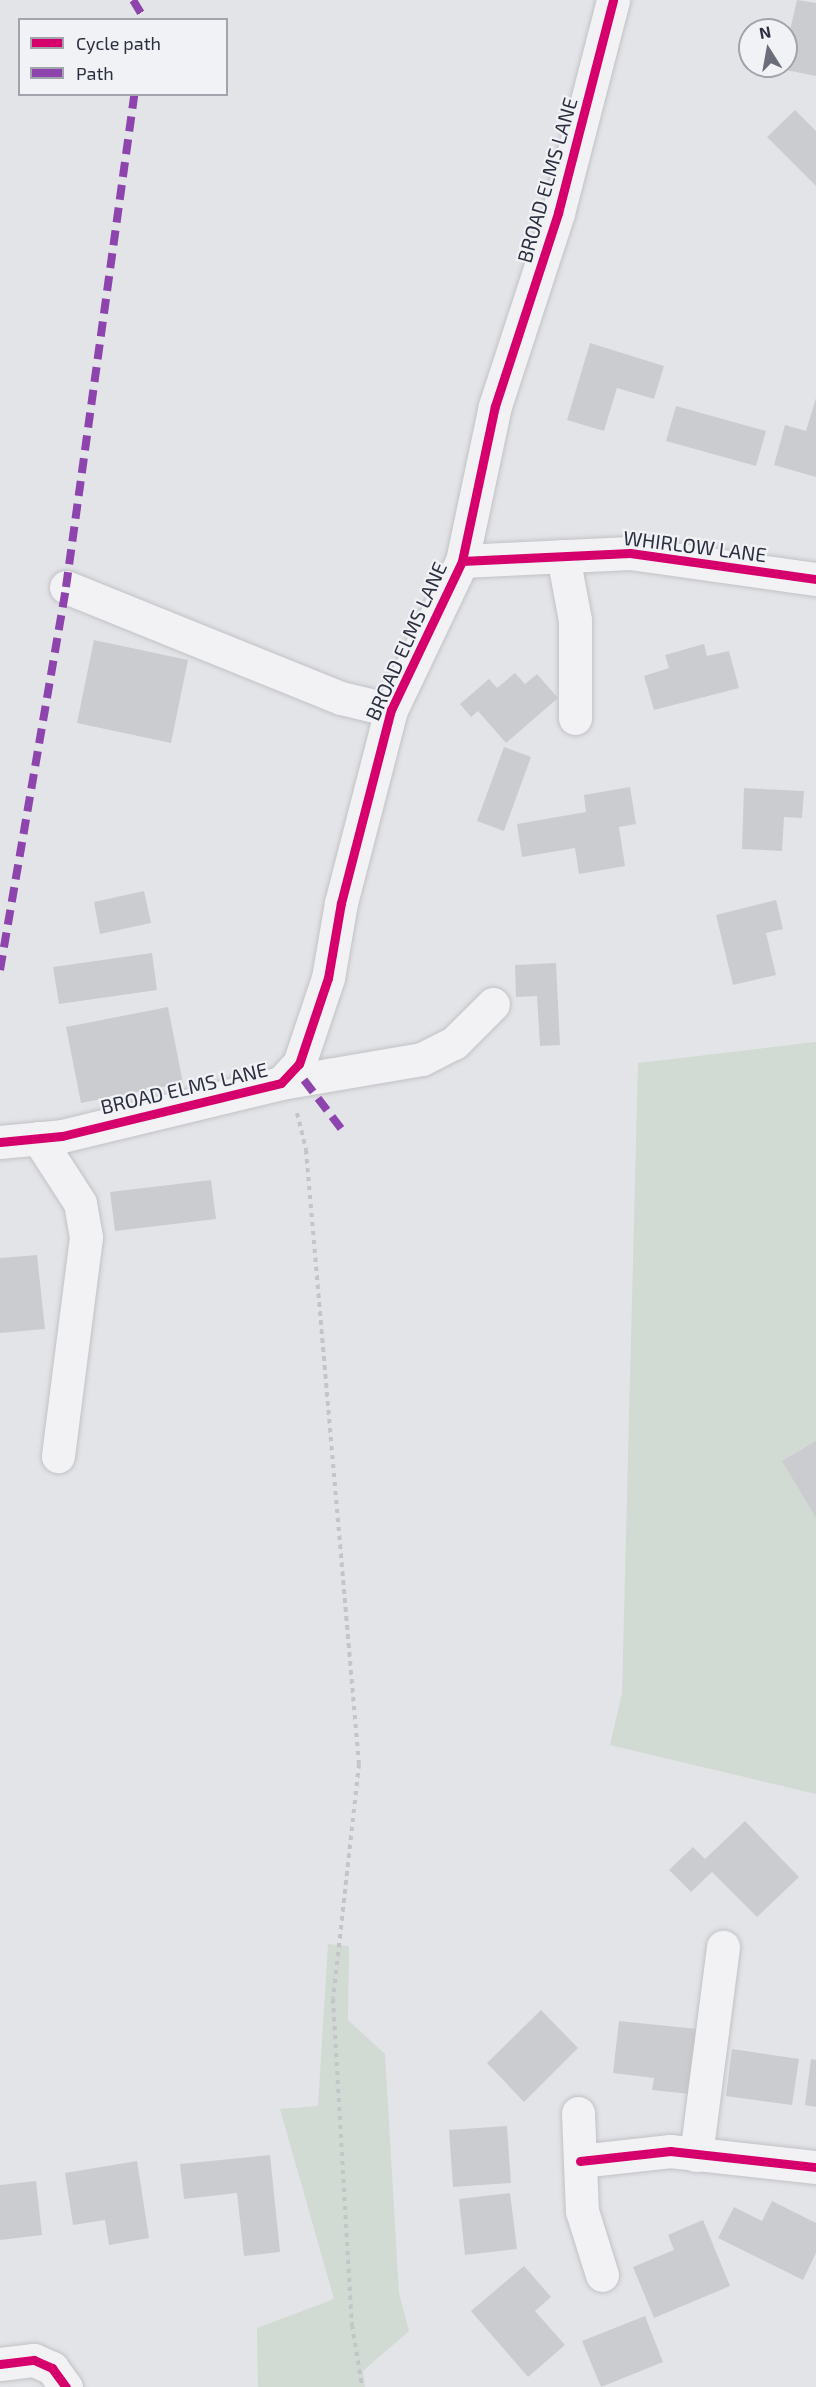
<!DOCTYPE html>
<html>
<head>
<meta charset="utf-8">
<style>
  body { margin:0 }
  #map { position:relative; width:816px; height:2387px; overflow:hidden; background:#e3e4e8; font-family:"Exo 2",sans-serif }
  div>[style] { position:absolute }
  .green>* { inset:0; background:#d2dad4 }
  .building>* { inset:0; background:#cbccd0 }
  .path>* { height:4px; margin-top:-2px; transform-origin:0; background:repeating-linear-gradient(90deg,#c4c5c9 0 4.5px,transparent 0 9px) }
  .roads { filter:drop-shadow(0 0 2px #c1c2c6) drop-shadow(0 0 2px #c1c2c6) }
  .minor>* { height:33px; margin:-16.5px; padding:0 16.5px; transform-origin:16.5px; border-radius:16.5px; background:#f2f2f4 }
  .quiet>* { height:8px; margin-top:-4px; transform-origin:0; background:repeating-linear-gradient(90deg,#8e44ad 0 15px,transparent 0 23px) }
  .cycleway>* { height:9px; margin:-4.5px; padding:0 4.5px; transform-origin:4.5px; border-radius:4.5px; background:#d6006c }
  span { translate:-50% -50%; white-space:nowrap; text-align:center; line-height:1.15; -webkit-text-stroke:4.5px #f1f2f6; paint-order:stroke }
  .street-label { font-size:20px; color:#2b2f3f }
  .legend { position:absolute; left:18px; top:18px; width:210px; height:78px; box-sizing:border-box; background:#f1f2f6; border:2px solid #a2a4ad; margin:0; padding:8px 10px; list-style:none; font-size:18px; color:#2b2f3f }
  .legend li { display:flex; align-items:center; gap:12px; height:30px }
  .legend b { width:30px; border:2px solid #a2a4ad }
  .north { position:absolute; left:738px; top:18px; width:60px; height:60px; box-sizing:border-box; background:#f1f2f6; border:2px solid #a2a4ad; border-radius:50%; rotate:349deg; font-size:16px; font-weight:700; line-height:24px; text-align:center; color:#2b2f3f }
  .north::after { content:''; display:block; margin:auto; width:21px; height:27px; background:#6b6e7a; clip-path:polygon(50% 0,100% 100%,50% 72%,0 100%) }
</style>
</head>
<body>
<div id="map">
  <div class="green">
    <div style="clip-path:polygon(816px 1042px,816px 1794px,610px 1745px,622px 1693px,638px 1063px)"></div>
    <div style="clip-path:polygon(328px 1944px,349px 1946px,348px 2020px,385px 2054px,399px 2293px,409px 2331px,363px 2371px,365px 2387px,258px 2387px,257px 2328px,334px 2299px,280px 2109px,318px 2106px)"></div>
  </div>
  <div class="building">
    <div style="clip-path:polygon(797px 0,816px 3px,816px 76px,781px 69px)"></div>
    <div style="clip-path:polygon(795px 110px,816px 131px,816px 186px,767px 137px)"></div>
    <div style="clip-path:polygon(590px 343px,664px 366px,654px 399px,617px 388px,604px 431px,567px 420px)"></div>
    <div style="clip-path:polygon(816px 398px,816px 477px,774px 465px,785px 425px,806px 431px)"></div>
    <div style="clip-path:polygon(676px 406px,766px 431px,756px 466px,666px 441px)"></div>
    <div style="clip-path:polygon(94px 640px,188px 660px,171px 743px,77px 723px)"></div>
    <div style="clip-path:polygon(704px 644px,707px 656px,729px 651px,739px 688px,654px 710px,644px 676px,669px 668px,665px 655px)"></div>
    <div style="clip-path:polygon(515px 673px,525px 684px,537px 674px,558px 698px,506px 743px,478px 711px,471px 717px,460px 704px,489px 679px,497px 688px)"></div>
    <div style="clip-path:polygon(504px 747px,531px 757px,504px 831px,477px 821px)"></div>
    <div style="clip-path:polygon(630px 787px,636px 824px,619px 827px,625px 866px,579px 874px,575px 848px,522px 857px,517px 824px,586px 812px,584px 795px)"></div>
    <div style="clip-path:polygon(744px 788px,804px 791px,802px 818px,784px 817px,782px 851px,742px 849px)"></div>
    <div style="clip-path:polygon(144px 891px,151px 923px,100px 934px,94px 902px)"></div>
    <div style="clip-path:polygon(776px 900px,783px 929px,766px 933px,776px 975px,733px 985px,716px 915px)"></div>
    <div style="clip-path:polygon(152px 953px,157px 990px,59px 1004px,53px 967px)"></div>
    <div style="clip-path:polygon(556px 963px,560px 1045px,540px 1046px,537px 996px,516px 997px,515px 965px)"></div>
    <div style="clip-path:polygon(168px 1007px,183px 1083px,81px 1103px,66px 1027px)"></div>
    <div style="clip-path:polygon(211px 1180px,216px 1219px,115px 1231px,110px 1192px)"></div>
    <div style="clip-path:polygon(37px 1255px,45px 1329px,0 1333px,0 1258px)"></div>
    <div style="clip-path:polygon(816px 1441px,816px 1518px,782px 1461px)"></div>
    <div style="clip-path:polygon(745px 1821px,799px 1877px,757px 1917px,712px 1872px,691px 1892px,669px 1870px,693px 1847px,705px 1859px)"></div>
    <div style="clip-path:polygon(541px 2010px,578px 2048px,524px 2102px,487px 2063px)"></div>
    <div style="clip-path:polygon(619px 2021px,697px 2029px,690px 2094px,652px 2090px,654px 2078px,613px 2073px)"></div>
    <div style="clip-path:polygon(732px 2049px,799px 2059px,792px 2105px,726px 2096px)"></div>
    <div style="clip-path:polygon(811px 2059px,816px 2060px,816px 2107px,805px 2105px)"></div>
    <div style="clip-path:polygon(507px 2126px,511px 2183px,453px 2187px,449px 2130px)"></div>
    <div style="clip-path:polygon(270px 2155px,280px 2252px,244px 2256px,237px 2193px,184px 2199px,180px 2164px)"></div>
    <div style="clip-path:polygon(137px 2161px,149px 2238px,109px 2245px,105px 2220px,73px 2225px,65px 2173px)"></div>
    <div style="clip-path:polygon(36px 2181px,42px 2235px,0 2240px,0 2185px)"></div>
    <div style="clip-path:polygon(510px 2193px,517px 2249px,465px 2255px,459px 2199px)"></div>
    <div style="clip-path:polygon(772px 2201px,816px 2223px,816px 2253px,803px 2280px,718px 2238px,734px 2207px,762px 2221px)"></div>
    <div style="clip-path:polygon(703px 2220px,730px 2286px,654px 2318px,633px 2267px,674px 2250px,668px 2235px)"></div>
    <div style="clip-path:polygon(524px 2266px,551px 2297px,535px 2311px,565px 2345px,528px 2377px,471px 2311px)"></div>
    <div style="clip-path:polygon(645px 2316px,663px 2362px,601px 2387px,582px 2341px)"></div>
  </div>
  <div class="path">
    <div style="left:297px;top:1113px;width:38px;rotate:76deg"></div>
    <div style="left:306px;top:1150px;width:616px;rotate:85.07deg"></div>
    <div style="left:359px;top:1764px;width:236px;rotate:96.3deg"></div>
    <div style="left:333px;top:1999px;width:327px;rotate:86.7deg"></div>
    <div style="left:352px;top:2325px;width:63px;rotate:80.8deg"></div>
  </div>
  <div class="roads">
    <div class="minor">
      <div style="left:563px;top:556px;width:65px;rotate:79.4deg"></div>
      <div style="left:575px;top:620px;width:98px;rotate:90deg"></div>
      <div style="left:462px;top:561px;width:168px;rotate:-2.7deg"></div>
      <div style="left:630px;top:553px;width:188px;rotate:8deg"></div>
      <div style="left:66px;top:587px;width:297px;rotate:22deg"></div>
      <div style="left:341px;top:698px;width:51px;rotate:13.5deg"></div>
      <div style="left:281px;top:1083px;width:143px;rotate:-9.7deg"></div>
      <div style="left:422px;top:1059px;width:36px;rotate:-27deg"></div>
      <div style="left:454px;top:1043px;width:55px;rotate:-45deg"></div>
      <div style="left:38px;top:1138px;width:77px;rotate:57.1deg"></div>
      <div style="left:80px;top:1203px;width:35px;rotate:80deg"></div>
      <div style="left:86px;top:1237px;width:221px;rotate:97.3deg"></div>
      <div style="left:0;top:1142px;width:62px;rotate:-5.5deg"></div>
      <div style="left:62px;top:1136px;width:225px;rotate:-13.6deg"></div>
      <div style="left:281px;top:1083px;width:26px;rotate:-47deg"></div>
      <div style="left:299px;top:1064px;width:91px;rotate:-71.4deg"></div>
      <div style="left:328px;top:978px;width:76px;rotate:-80.2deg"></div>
      <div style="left:341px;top:903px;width:199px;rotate:-75.5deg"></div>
      <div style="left:391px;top:710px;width:165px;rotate:-64.5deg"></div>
      <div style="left:462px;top:561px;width:158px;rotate:-78deg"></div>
      <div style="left:495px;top:406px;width:203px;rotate:-71.9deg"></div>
      <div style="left:558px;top:213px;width:220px;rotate:-75.5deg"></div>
      <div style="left:578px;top:2113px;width:98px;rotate:87.7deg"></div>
      <div style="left:582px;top:2211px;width:67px;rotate:72.6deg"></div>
      <div style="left:696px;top:2155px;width:210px;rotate:-82.6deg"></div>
      <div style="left:580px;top:2161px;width:91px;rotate:-6.3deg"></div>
      <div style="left:670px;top:2151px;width:147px;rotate:6.3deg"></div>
      <div style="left:0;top:2364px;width:34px;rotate:-7deg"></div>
      <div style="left:34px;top:2360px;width:20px;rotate:24deg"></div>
      <div style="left:52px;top:2368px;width:24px;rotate:54deg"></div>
    </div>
  </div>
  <div class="quiet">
    <div style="left:133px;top:0;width:23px;rotate:59deg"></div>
    <div style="left:0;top:970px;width:389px;rotate:-80.2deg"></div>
    <div style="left:66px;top:587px;width:498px;rotate:-82.1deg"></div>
    <div style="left:304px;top:1080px;width:64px;rotate:52.6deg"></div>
  </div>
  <div class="cycleway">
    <div style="left:462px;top:561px;width:168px;rotate:-2.7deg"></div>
    <div style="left:630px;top:553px;width:188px;rotate:8deg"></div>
    <div style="left:0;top:1142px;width:62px;rotate:-5.5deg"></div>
    <div style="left:62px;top:1136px;width:225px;rotate:-13.6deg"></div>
    <div style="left:281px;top:1083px;width:26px;rotate:-47deg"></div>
    <div style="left:299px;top:1064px;width:91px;rotate:-71.4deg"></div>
    <div style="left:328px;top:978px;width:76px;rotate:-80.2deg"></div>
    <div style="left:341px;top:903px;width:199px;rotate:-75.5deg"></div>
    <div style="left:391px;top:710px;width:165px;rotate:-64.5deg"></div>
    <div style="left:462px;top:561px;width:158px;rotate:-78deg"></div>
    <div style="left:495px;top:406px;width:203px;rotate:-71.9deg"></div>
    <div style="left:558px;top:213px;width:220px;rotate:-75.5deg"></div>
    <div style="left:580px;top:2161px;width:91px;rotate:-6.3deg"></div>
    <div style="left:670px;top:2151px;width:147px;rotate:6.3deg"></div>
    <div style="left:0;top:2364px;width:34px;rotate:-7deg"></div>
    <div style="left:34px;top:2360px;width:20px;rotate:24deg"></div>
    <div style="left:52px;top:2368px;width:24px;rotate:54deg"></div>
  </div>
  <div class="street-label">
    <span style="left:547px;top:180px;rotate:-74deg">BROAD ELMS LANE</span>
    <span style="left:695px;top:546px;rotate:7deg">WHIRLOW LANE</span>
    <span style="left:406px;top:641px;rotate:-66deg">BROAD ELMS LANE</span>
    <span style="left:184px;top:1088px;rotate:-13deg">BROAD ELMS LANE</span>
  </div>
  <ul class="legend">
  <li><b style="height:8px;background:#d6006c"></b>Cycle path</li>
  <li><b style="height:8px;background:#8e44ad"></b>Path</li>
  </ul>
  <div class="north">N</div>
</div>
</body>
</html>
